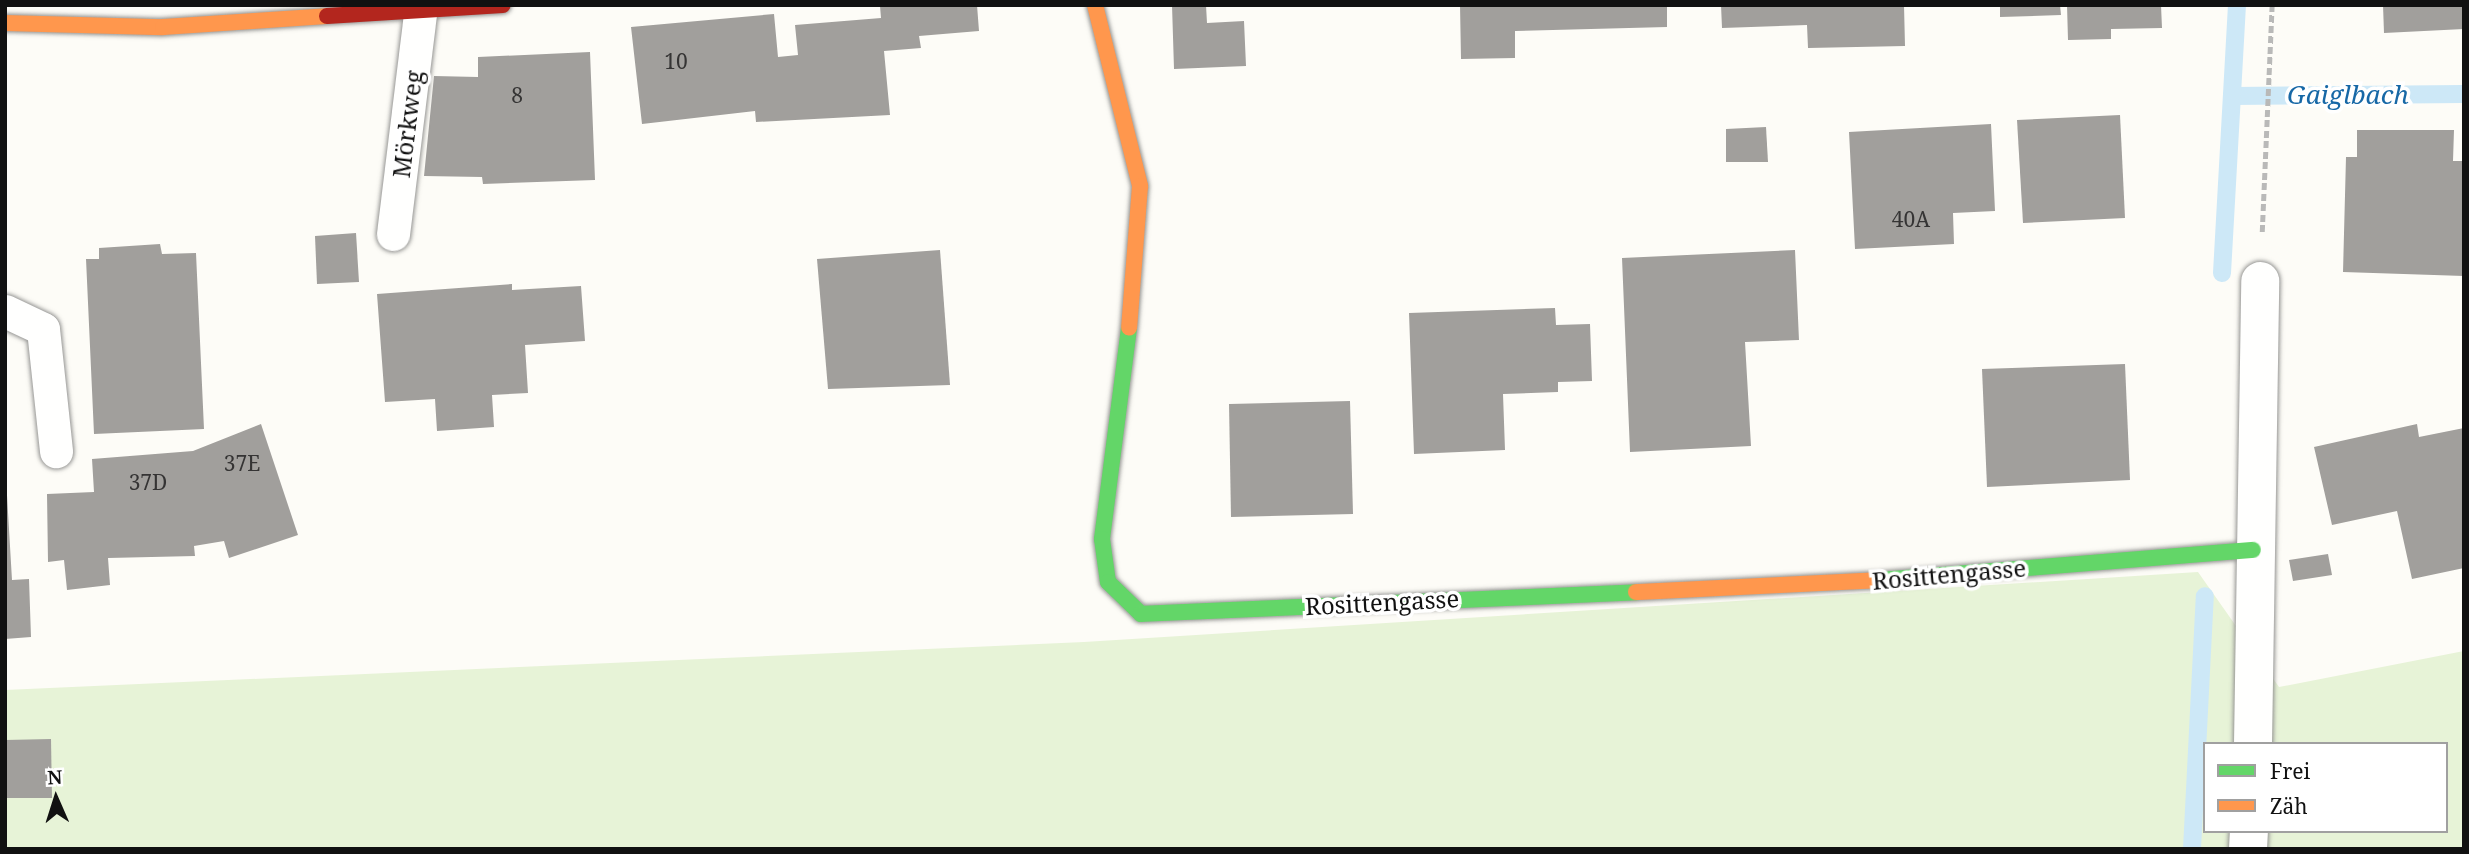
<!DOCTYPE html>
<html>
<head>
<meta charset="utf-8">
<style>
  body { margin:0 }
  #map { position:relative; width:2469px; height:854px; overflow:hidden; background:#fdfcf7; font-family:"Noto Serif",serif }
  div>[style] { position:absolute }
  .green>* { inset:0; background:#e7f3d7 }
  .stream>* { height:18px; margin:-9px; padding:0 9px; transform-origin:9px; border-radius:9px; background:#cde8f7 }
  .building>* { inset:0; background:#a19f9c }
  .path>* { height:4.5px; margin-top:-2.25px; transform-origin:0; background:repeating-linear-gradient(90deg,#b9b9b8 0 7px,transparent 0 10.5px) }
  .roads { filter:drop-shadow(0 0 2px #979795) drop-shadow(0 0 2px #979795) }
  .lane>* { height:33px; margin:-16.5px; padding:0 16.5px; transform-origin:16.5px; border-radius:16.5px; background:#fffffe }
  .street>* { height:38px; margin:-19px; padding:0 19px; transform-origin:19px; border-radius:19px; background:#fffffe }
  .fast>* { height:16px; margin:-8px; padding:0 8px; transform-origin:8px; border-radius:8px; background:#63d668 }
  .slow>* { height:16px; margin:-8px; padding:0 8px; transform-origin:8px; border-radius:8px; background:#ff974d }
  .jam>* { height:16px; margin:-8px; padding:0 8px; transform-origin:8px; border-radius:8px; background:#b3261e }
  span { translate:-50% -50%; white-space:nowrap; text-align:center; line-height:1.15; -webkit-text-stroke:7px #fff; paint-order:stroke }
  .number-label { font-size:21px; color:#353434 }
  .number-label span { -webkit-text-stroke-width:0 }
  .street-label { font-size:24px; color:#111 }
  .water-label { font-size:26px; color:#1768a6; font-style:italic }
  .frame { position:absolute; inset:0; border:7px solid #111; pointer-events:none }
  .legend { position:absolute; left:2203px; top:742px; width:245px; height:91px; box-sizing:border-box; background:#fff; border:2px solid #a0a0a0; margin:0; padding:9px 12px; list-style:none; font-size:21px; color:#111 }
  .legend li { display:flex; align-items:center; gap:14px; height:35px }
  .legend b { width:35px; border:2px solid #a0a0a0 }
  .north { position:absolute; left:21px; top:763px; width:70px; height:70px; -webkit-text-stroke:5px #fff; paint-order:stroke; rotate:357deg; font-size:19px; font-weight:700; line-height:28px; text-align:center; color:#111 }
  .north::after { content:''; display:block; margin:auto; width:24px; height:32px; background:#111; clip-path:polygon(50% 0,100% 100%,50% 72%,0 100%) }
</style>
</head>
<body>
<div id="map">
  <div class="green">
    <div style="clip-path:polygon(evenodd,2198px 572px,2279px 687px,2464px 651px,2464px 849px,5px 849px,5px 690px,1084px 642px,2198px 572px,2205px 744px,2446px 744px,2446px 831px,2205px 831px,2205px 744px)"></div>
  </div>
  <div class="stream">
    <div style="left:2232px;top:96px;width:232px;rotate:-0.5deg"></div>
    <div style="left:2222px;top:273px;width:268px;rotate:-86.8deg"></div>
    <div style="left:2192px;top:849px;width:253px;rotate:-87.1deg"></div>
  </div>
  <div class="building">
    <div style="clip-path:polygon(977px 5px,979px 31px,919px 36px,921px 48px,884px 51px,890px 115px,756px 122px,755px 111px,642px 124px,631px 27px,774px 14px,778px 57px,798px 55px,795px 25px,881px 18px,880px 6px)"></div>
    <div style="clip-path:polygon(1172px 5px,1206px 5px,1207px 23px,1244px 21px,1246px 66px,1174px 69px)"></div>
    <div style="clip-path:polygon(1460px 5px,1667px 5px,1667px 27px,1515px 31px,1515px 58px,1461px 59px)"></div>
    <div style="clip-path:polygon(1721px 5px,1904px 5px,1905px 46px,1808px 48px,1807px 25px,1722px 28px)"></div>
    <div style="clip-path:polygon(2000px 5px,2060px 5px,2061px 15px,2000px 17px)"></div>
    <div style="clip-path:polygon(2067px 5px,2161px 5px,2162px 28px,2111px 29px,2111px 39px,2068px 40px)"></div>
    <div style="clip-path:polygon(2383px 5px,2464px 5px,2464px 29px,2384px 33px)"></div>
    <div style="clip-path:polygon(590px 52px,595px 180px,483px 184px,482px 177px,424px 176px,434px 76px,478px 77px,478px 57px)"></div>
    <div style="clip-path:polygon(2120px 115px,2125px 218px,2023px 223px,2017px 120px)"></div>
    <div style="clip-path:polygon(1991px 124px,1995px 211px,1953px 213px,1954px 244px,1855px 249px,1849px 132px)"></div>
    <div style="clip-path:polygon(1766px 127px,1768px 162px,1726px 162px,1726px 129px)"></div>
    <div style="clip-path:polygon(2357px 130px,2454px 130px,2453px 161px,2464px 161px,2464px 276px,2343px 272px,2346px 157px,2357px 157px)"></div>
    <div style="clip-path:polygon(356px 233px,359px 282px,317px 284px,315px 236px)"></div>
    <div style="clip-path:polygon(160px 244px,162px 254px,196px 253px,204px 429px,94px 434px,86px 259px,99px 259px,99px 248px)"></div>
    <div style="clip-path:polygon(940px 250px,950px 385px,828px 389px,817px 259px)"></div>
    <div style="clip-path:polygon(1795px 250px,1799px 340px,1745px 342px,1751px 446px,1630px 452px,1622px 258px)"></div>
    <div style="clip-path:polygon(512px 284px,512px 290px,581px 286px,585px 341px,525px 345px,528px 393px,492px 395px,494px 427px,437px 431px,435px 399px,385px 402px,377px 294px)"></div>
    <div style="clip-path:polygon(1555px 308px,1556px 325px,1590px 324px,1592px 381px,1558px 382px,1558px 392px,1503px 394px,1505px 450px,1414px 454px,1409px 313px)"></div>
    <div style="clip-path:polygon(2125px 364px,2130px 480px,1987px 487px,1982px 369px)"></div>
    <div style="clip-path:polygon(1350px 401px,1353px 514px,1231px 517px,1229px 404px)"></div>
    <div style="clip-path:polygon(261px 424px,298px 535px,229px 558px,224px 541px,194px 546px,195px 556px,108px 558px,110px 585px,67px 590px,64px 560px,48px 562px,47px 494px,94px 492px,92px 459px,193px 451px)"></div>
    <div style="clip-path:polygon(2417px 424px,2419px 437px,2464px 428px,2464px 568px,2412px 579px,2397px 511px,2332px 525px,2314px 447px)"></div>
    <div style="clip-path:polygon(5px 461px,12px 580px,29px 579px,31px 637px,5px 639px)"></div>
    <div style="clip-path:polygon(2328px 554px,2332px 575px,2293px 581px,2289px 560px)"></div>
    <div style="clip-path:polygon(51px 739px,52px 798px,5px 798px,5px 740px)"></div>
  </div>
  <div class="path">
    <div style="left:2262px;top:232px;width:227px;rotate:-87.5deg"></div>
  </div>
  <div class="roads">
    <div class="lane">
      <div style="left:393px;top:234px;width:223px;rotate:-83deg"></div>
      <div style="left:5px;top:311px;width:42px;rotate:25.3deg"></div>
      <div style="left:43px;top:329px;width:123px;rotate:83.9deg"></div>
    </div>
    <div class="street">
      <div style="left:2253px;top:744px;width:463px;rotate:-89.1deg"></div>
      <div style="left:2248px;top:849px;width:18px;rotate:-87deg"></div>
    </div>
    <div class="fast">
      <div style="left:1129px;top:328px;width:213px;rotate:97.3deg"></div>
      <div style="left:1102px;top:539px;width:43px;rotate:82.1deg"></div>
      <div style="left:1108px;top:582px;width:46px;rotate:44.1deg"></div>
      <div style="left:1141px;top:614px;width:495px;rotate:-2.5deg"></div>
      <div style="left:1879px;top:580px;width:375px;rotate:-4.6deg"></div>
    </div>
    <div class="slow">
      <div style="left:1095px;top:5px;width:187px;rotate:76deg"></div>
      <div style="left:1140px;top:186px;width:142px;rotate:94.4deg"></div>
      <div style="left:5px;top:23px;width:158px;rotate:1.5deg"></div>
      <div style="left:163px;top:27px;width:164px;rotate:-3.8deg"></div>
      <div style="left:1636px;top:592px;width:243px;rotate:-2.8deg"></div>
    </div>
    <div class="jam">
      <div style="left:327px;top:16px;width:176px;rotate:-3.6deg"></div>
    </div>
  </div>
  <div class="number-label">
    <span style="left:676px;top:61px">10</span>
    <span style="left:517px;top:95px">8</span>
    <span style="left:1911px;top:219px">40A</span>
    <span style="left:242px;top:463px">37E</span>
    <span style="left:148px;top:482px">37D</span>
  </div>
  <div class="street-label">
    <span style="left:407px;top:124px;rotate:-83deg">Mörkweg</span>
    <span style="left:1949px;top:574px;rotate:-5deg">Rosittengasse</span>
    <span style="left:1382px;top:602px;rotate:-3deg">Rosittengasse</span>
  </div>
  <div class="water-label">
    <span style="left:2348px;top:95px">Gaiglbach</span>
  </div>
  <div class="frame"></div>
  <ul class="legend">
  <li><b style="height:9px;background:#63d668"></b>Frei</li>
  <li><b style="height:9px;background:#ff974d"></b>Zäh</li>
  </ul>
  <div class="north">N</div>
</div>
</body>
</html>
